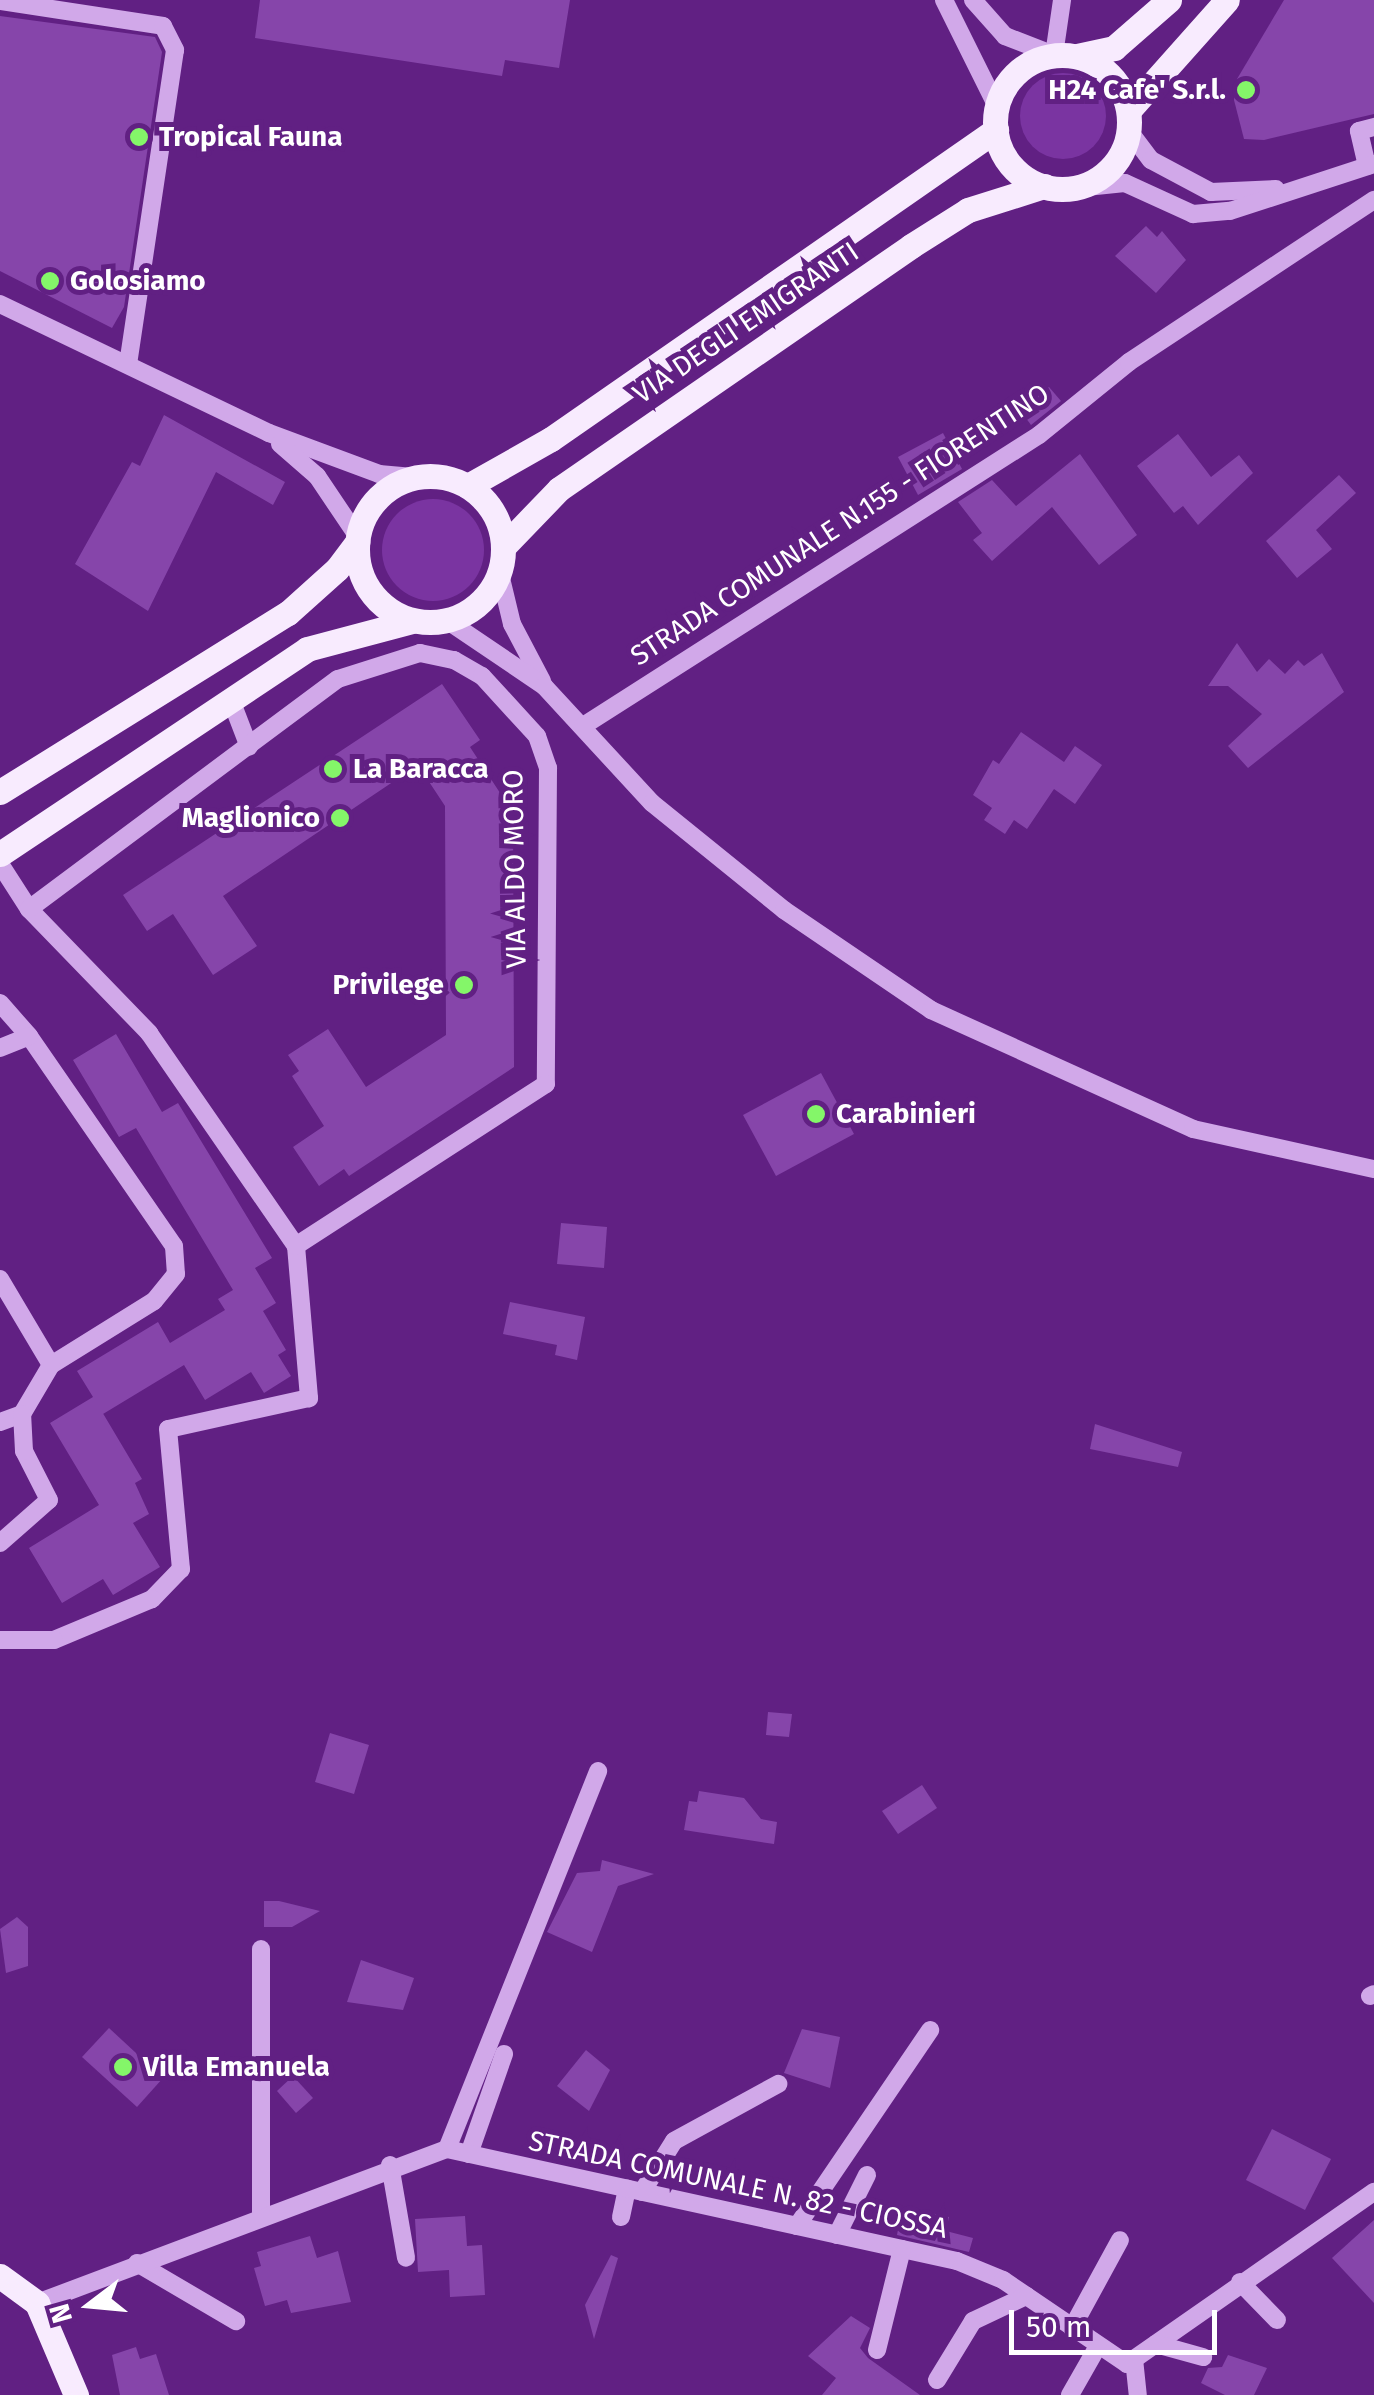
<!DOCTYPE html>
<html>
<head>
<meta charset="utf-8">
<style>
  body { margin:0 }
  #map { position:relative; width:1374px; height:2395px; overflow:hidden; background:#612083; font-family:"Fira Sans",sans-serif }
  div>[style] { position:absolute }
  .green>* { inset:0; background:#7a34a1 }
  .round { border-radius:50% }
  .building>* { inset:0; background:#8645aa }
  .minor>* { height:18px; margin:-9px; padding:0 9px; transform-origin:9px; border-radius:9px; background:#d1a8e9 }
  .major>* { height:25px; margin:-12.5px; padding:0 12.5px; transform-origin:12.5px; border-radius:12.5px; background:#f8ebfe }
  .major>.ring { margin:-12.5px; padding:0; box-sizing:content-box; background:none; border:25px solid #f8ebfe; border-radius:50% }
  .dots>* { width:28px; height:28px; translate:-50% -50%; box-sizing:border-box; border:5px solid #612083; border-radius:50% }
  span { translate:-50% -50%; white-space:nowrap; text-align:center; line-height:1.15; -webkit-text-stroke:10px #612083; paint-order:stroke }
  .poi-label { font-size:28px; color:#fff; font-weight:700 }
  .right { translate:-100% -50%; text-align:right }
  .left { translate:0 -50%; text-align:left }
  .street-label { font-size:28px; color:#fff }
  .north { position:absolute; left:40px; top:2255px; width:100px; height:100px; -webkit-text-stroke:8px #612083; paint-order:stroke; rotate:254deg; font-size:28px; font-weight:700; line-height:40px; text-align:center; color:#fff }
  .north::after { content:''; display:block; margin:auto; width:35px; height:45px; background:#fff; clip-path:polygon(50% 0,100% 100%,50% 72%,0 100%) }
  .scale { position:absolute; left:1009px; top:2310px; width:208px; height:45px; box-sizing:border-box; border:5px solid #fff; border-top:0; padding-left:12px; font-size:30px; line-height:35px; white-space:nowrap; color:#fff; -webkit-text-stroke:8px #612083; paint-order:stroke }
</style>
</head>
<body>
<div id="map">
  <div class="green">
    <div class="round" style="left:1020px;top:73px;width:86px;height:86px"></div>
    <div class="round" style="left:382px;top:499px;width:102px;height:102px"></div>
  </div>
  <div class="building">
    <div style="clip-path:polygon(260px 0,570px 0,559px 68px,505px 60px,502px 76px,255px 38px)"></div>
    <div style="clip-path:polygon(1284px 0,1374px 0,1374px 114px,1264px 140px,1244px 139px,1234px 100px,1237px 79px)"></div>
    <div style="clip-path:polygon(0 16px,155px 37px,162px 52px,124px 307px,112px 328px,0 271px)"></div>
    <div style="clip-path:polygon(1146px 226px,1157px 237px,1162px 231px,1186px 260px,1156px 293px,1115px 256px)"></div>
    <div style="clip-path:polygon(1049px 387px,1061px 401px,1031px 425px,1020px 410px)"></div>
    <div style="clip-path:polygon(164px 415px,285px 482px,273px 505px,216px 472px,148px 611px,75px 564px,132px 462px,140px 466px)"></div>
    <div style="clip-path:polygon(943px 433px,962px 469px,918px 495px,898px 457px)"></div>
    <div style="clip-path:polygon(1178px 434px,1211px 477px,1239px 455px,1253px 473px,1198px 525px,1183px 506px,1174px 513px,1137px 466px)"></div>
    <div style="clip-path:polygon(1080px 454px,1137px 535px,1099px 565px,1052px 507px,992px 561px,973px 540px,982px 533px,958px 502px,992px 480px,1016px 506px)"></div>
    <div style="clip-path:polygon(1339px 475px,1356px 493px,1316px 530px,1332px 549px,1297px 578px,1266px 541px)"></div>
    <div style="clip-path:polygon(1237px 643px,1257px 672px,1269px 659px,1285px 674px,1298px 660px,1304px 666px,1322px 653px,1344px 692px,1248px 768px,1228px 746px,1262px 714px,1228px 686px,1208px 686px)"></div>
    <div style="clip-path:polygon(442px 684px,480px 740px,470px 747px,504px 799px,504px 818px,513px 818px,514px 1067px,349px 1176px,344px 1169px,319px 1186px,293px 1147px,324px 1126px,292px 1076px,299px 1071px,288px 1055px,328px 1029px,366px 1087px,446px 1035px,445px 806px,418px 765px,223px 896px,257px 946px,213px 975px,173px 914px,147px 931px,123px 895px)"></div>
    <div style="clip-path:polygon(1021px 732px,1064px 762px,1075px 746px,1102px 765px,1075px 804px,1054px 789px,1027px 829px,1014px 820px,1005px 834px,984px 820px,992px 808px,973px 795px,993px 760px,999px 764px)"></div>
    <div style="clip-path:polygon(116px 1034px,162px 1112px,178px 1103px,272px 1258px,255px 1268px,276px 1303px,263px 1311px,286px 1350px,278px 1355px,291px 1376px,264px 1393px,251px 1372px,205px 1400px,184px 1365px,103px 1414px,98px 1405px,142px 1479px,135px 1483px,149px 1514px,133px 1523px,160px 1567px,113px 1595px,103px 1579px,62px 1603px,29px 1548px,99px 1505px,50px 1423px,93px 1397px,77px 1371px,158px 1322px,170px 1343px,225px 1310px,218px 1299px,233px 1290px,136px 1128px,119px 1137px,73px 1060px)"></div>
    <div style="clip-path:polygon(821px 1073px,854px 1134px,776px 1176px,743px 1115px)"></div>
    <div style="clip-path:polygon(561px 1223px,607px 1227px,604px 1268px,557px 1264px)"></div>
    <div style="clip-path:polygon(510px 1302px,585px 1317px,577px 1360px,555px 1355px,557px 1345px,503px 1334px)"></div>
    <div style="clip-path:polygon(1095px 1424px,1182px 1452px,1178px 1467px,1090px 1449px)"></div>
    <div style="clip-path:polygon(768px 1712px,792px 1714px,789px 1737px,766px 1735px)"></div>
    <div style="clip-path:polygon(330px 1733px,369px 1745px,354px 1794px,315px 1782px)"></div>
    <div style="clip-path:polygon(922px 1785px,937px 1808px,898px 1834px,882px 1811px)"></div>
    <div style="clip-path:polygon(699px 1791px,744px 1798px,761px 1819px,777px 1822px,774px 1844px,684px 1830px,689px 1801px,697px 1802px)"></div>
    <div style="clip-path:polygon(602px 1860px,654px 1874px,618px 1886px,592px 1952px,547px 1932px,577px 1873px,600px 1871px)"></div>
    <div style="clip-path:polygon(264px 1901px,279px 1901px,320px 1911px,292px 1927px,264px 1927px)"></div>
    <div style="clip-path:polygon(17px 1917px,28px 1927px,28px 1966px,6px 1973px,0 1929px)"></div>
    <div style="clip-path:polygon(361px 1960px,414px 1978px,403px 2010px,347px 2002px)"></div>
    <div style="clip-path:polygon(109px 2028px,163px 2078px,137px 2107px,82px 2057px)"></div>
    <div style="clip-path:polygon(802px 2029px,840px 2037px,830px 2088px,784px 2073px)"></div>
    <div style="clip-path:polygon(586px 2050px,610px 2070px,589px 2111px,557px 2086px)"></div>
    <div style="clip-path:polygon(293px 2076px,313px 2098px,296px 2113px,277px 2091px)"></div>
    <div style="clip-path:polygon(1272px 2129px,1331px 2159px,1305px 2210px,1246px 2180px)"></div>
    <div style="clip-path:polygon(926px 2212px,949px 2217px,946px 2231px,973px 2238px,969px 2252px,897px 2235px,900px 2219px,921px 2225px)"></div>
    <div style="clip-path:polygon(465px 2216px,467px 2246px,482px 2245px,485px 2295px,450px 2297px,449px 2270px,418px 2272px,415px 2219px)"></div>
    <div style="clip-path:polygon(1374px 2220px,1374px 2303px,1332px 2258px)"></div>
    <div style="clip-path:polygon(310px 2236px,317px 2258px,338px 2251px,351px 2302px,291px 2313px,287px 2300px,265px 2306px,254px 2268px,261px 2266px,257px 2252px)"></div>
    <div style="clip-path:polygon(611px 2255px,618px 2258px,594px 2339px,585px 2305px)"></div>
    <div style="clip-path:polygon(851px 2316px,870px 2328px,860px 2348px,868px 2358px,920px 2395px,822px 2395px,836px 2378px,808px 2356px)"></div>
    <div style="clip-path:polygon(136px 2347px,140px 2359px,156px 2354px,169px 2395px,120px 2395px,112px 2355px)"></div>
    <div style="clip-path:polygon(1228px 2355px,1267px 2368px,1254px 2395px,1225px 2395px,1201px 2383px,1208px 2368px,1222px 2367px)"></div>
  </div>
  <div class="minor">
    <div style="left:944px;top:0;width:119px;rotate:63.6deg"></div>
    <div style="left:973px;top:0;width:48px;rotate:48.4deg"></div>
    <div style="left:1005px;top:36px;width:53px;rotate:21.2deg"></div>
    <div style="left:1054px;top:55px;width:56px;rotate:-81.7deg"></div>
    <div style="left:0;top:1px;width:165px;rotate:8.7deg"></div>
    <div style="left:163px;top:26px;width:27px;rotate:63deg"></div>
    <div style="left:175px;top:50px;width:318px;rotate:98.5deg"></div>
    <div style="left:1129px;top:131px;width:36px;rotate:53deg"></div>
    <div style="left:1151px;top:160px;width:68px;rotate:28.1deg"></div>
    <div style="left:1211px;top:192px;width:65px;rotate:-2.6deg"></div>
    <div style="left:1367px;top:166px;width:36px;rotate:-103deg"></div>
    <div style="left:1359px;top:131px;width:16px;rotate:-15deg"></div>
    <div style="left:1067px;top:189px;width:58px;rotate:-5.9deg"></div>
    <div style="left:1125px;top:183px;width:75px;rotate:24.5deg"></div>
    <div style="left:1193px;top:214px;width:37px;rotate:-5deg"></div>
    <div style="left:1230px;top:211px;width:151px;rotate:-18.1deg"></div>
    <div style="left:0;top:304px;width:298px;rotate:25.6deg"></div>
    <div style="left:269px;top:433px;width:117px;rotate:20.4deg"></div>
    <div style="left:379px;top:474px;width:37px;rotate:5deg"></div>
    <div style="left:280px;top:444px;width:49px;rotate:40.9deg"></div>
    <div style="left:317px;top:476px;width:73px;rotate:56.1deg"></div>
    <div style="left:500px;top:574px;width:51px;rotate:76.5deg"></div>
    <div style="left:512px;top:624px;width:64px;rotate:62.2deg"></div>
    <div style="left:448px;top:621px;width:116px;rotate:34.1deg"></div>
    <div style="left:544px;top:686px;width:159px;rotate:47.3deg"></div>
    <div style="left:652px;top:803px;width:170px;rotate:39deg"></div>
    <div style="left:784px;top:910px;width:178px;rotate:34.2deg"></div>
    <div style="left:931px;top:1010px;width:288px;rotate:24.4deg"></div>
    <div style="left:1193px;top:1129px;width:185px;rotate:12.5deg"></div>
    <div style="left:231px;top:700px;width:50px;rotate:69deg"></div>
    <div style="left:583px;top:726px;width:541px;rotate:-32.54deg"></div>
    <div style="left:1039px;top:435px;width:116px;rotate:-39deg"></div>
    <div style="left:1129px;top:362px;width:294px;rotate:-33.5deg"></div>
    <div style="left:0;top:864px;width:54px;rotate:57.2deg"></div>
    <div style="left:29px;top:909px;width:173px;rotate:45.9deg"></div>
    <div style="left:149px;top:1033px;width:259px;rotate:55.4deg"></div>
    <div style="left:296px;top:1246px;width:153px;rotate:85.1deg"></div>
    <div style="left:309px;top:1398px;width:144px;rotate:167.6deg"></div>
    <div style="left:168px;top:1429px;width:141px;rotate:84.7deg"></div>
    <div style="left:181px;top:1569px;width:42px;rotate:134deg"></div>
    <div style="left:152px;top:1599px;width:106px;rotate:157.3deg"></div>
    <div style="left:54px;top:1640px;width:54px;rotate:180deg"></div>
    <div style="left:29px;top:909px;width:385px;rotate:-36.7deg"></div>
    <div style="left:338px;top:679px;width:86px;rotate:-17.6deg"></div>
    <div style="left:420px;top:653px;width:35px;rotate:12deg"></div>
    <div style="left:454px;top:660px;width:32px;rotate:30deg"></div>
    <div style="left:482px;top:676px;width:81px;rotate:47.5deg"></div>
    <div style="left:537px;top:736px;width:34px;rotate:71deg"></div>
    <div style="left:548px;top:768px;width:316px;rotate:90.4deg"></div>
    <div style="left:546px;top:1084px;width:298px;rotate:147.1deg"></div>
    <div style="left:0;top:1003px;width:44px;rotate:48.7deg"></div>
    <div style="left:29px;top:1036px;width:255px;rotate:55.4deg"></div>
    <div style="left:174px;top:1246px;width:28px;rotate:86deg"></div>
    <div style="left:176px;top:1274px;width:35px;rotate:129deg"></div>
    <div style="left:154px;top:1301px;width:121px;rotate:148.1deg"></div>
    <div style="left:51px;top:1365px;width:57px;rotate:120.6deg"></div>
    <div style="left:0;top:1048px;width:31px;rotate:-22deg"></div>
    <div style="left:0;top:1279px;width:100px;rotate:59.3deg"></div>
    <div style="left:0;top:1422px;width:23px;rotate:-20deg"></div>
    <div style="left:0;top:1543px;width:65px;rotate:-41.3deg"></div>
    <div style="left:49px;top:1500px;width:55px;rotate:-117deg"></div>
    <div style="left:24px;top:1451px;width:37px;rotate:-93deg"></div>
    <div style="left:261px;top:1949px;width:266px;rotate:90deg"></div>
    <div style="left:1370px;top:1996px;width:4px;rotate:-27deg"></div>
    <div style="left:447px;top:2149px;width:407px;rotate:-68.2deg"></div>
    <div style="left:469px;top:2154px;width:106px;rotate:-70.7deg"></div>
    <div style="left:390px;top:2165px;width:94px;rotate:80.2deg"></div>
    <div style="left:642px;top:2192px;width:60px;rotate:-57.9deg"></div>
    <div style="left:674px;top:2141px;width:119px;rotate:-28.7deg"></div>
    <div style="left:621px;top:2217px;width:29px;rotate:-78deg"></div>
    <div style="left:797px;top:2226px;width:237px;rotate:-55.8deg"></div>
    <div style="left:837px;top:2235px;width:67px;rotate:-63.4deg"></div>
    <div style="left:137px;top:2263px;width:115px;rotate:30.4deg"></div>
    <div style="left:1240px;top:2282px;width:53px;rotate:45.8deg"></div>
    <div style="left:37px;top:2303px;width:438px;rotate:-20.6deg"></div>
    <div style="left:447px;top:2149px;width:522px;rotate:12.39deg"></div>
    <div style="left:957px;top:2261px;width:50px;rotate:22.4deg"></div>
    <div style="left:1003px;top:2280px;width:150px;rotate:34.1deg"></div>
    <div style="left:1127px;top:2364px;width:301px;rotate:-34.9deg"></div>
    <div style="left:1072px;top:2328px;width:100px;rotate:-61.4deg"></div>
    <div style="left:1156px;top:2344px;width:49px;rotate:15.5deg"></div>
    <div style="left:877px;top:2350px;width:104px;rotate:-76.1deg"></div>
    <div style="left:1134px;top:2359px;width:36px;rotate:84deg"></div>
    <div style="left:937px;top:2380px;width:69px;rotate:-58.6deg"></div>
    <div style="left:973px;top:2321px;width:59px;rotate:-25.3deg"></div>
    <div style="left:1070px;top:2395px;width:56px;rotate:-60.3deg"></div>
  </div>
  <div class="major">
    <div class="ring" style="left:995px;top:55px;width:109px;height:109px"></div>
    <div style="left:1077px;top:56px;width:38px;rotate:-12deg"></div>
    <div style="left:1114px;top:48px;width:73px;rotate:-41.1deg"></div>
    <div style="left:1129px;top:110px;width:147px;rotate:-48.3deg"></div>
    <div class="ring" style="left:357px;top:476px;width:121px;height:121px"></div>
    <div style="left:468px;top:486px;width:95px;rotate:-29.5deg"></div>
    <div style="left:551px;top:439px;width:542px;rotate:-34.78deg"></div>
    <div style="left:504px;top:546px;width:79px;rotate:-46deg"></div>
    <div style="left:559px;top:489px;width:428px;rotate:-34.6deg"></div>
    <div style="left:911px;top:246px;width:67px;rotate:-32.3deg"></div>
    <div style="left:968px;top:210px;width:80px;rotate:-17.5deg"></div>
    <div style="left:0;top:792px;width:339px;rotate:-31.9deg"></div>
    <div style="left:288px;top:613px;width:66px;rotate:-41.9deg"></div>
    <div style="left:337px;top:569px;width:34px;rotate:-53deg"></div>
    <div style="left:0;top:854px;width:369px;rotate:-33.7deg"></div>
    <div style="left:307px;top:649px;width:109px;rotate:-14.9deg"></div>
    <div style="left:0;top:2276px;width:46px;rotate:36.1deg"></div>
    <div style="left:37px;top:2303px;width:100px;rotate:67deg"></div>
  </div>
  <div class="dots">
    <div style="left:1246px;top:90px;background:#84f669"></div>
    <div style="left:139px;top:137px;background:#84f669"></div>
    <div style="left:50px;top:281px;background:#84f669"></div>
    <div style="left:333px;top:769px;background:#84f669"></div>
    <div style="left:340px;top:818px;background:#84f669"></div>
    <div style="left:464px;top:985px;background:#84f669"></div>
    <div style="left:816px;top:1114px;background:#84f669"></div>
    <div style="left:123px;top:2067px;background:#84f669"></div>
  </div>
  <div class="poi-label">
    <span class="right" style="left:1226px;top:90px">H24 Cafe' S.r.l.</span>
    <span class="left" style="left:159px;top:137px">Tropical Fauna</span>
    <span class="left" style="left:70px;top:281px">Golosiamo</span>
    <span class="left" style="left:353px;top:769px">La Baracca</span>
    <span class="right" style="left:320px;top:818px">Maglionico</span>
    <span class="right" style="left:444px;top:985px">Privilege</span>
    <span class="left" style="left:836px;top:1114px">Carabinieri</span>
    <span class="left" style="left:143px;top:2067px">Villa Emanuela</span>
  </div>
  <div class="street-label">
    <span style="left:746px;top:323px;rotate:-34deg">VIA DEGLI EMIGRANTI</span>
    <span style="left:840px;top:525px;rotate:-33deg">STRADA COMUNALE N.155 - FIORENTINO</span>
    <span style="left:515px;top:869px;rotate:-91deg">VIA ALDO MORO</span>
    <span style="left:738px;top:2185px;rotate:12deg">STRADA COMUNALE N. 82 - CIOSSA</span>
  </div>
  <div class="north">N</div>
  <div class="scale">50 m</div>
</div>
</body>
</html>
